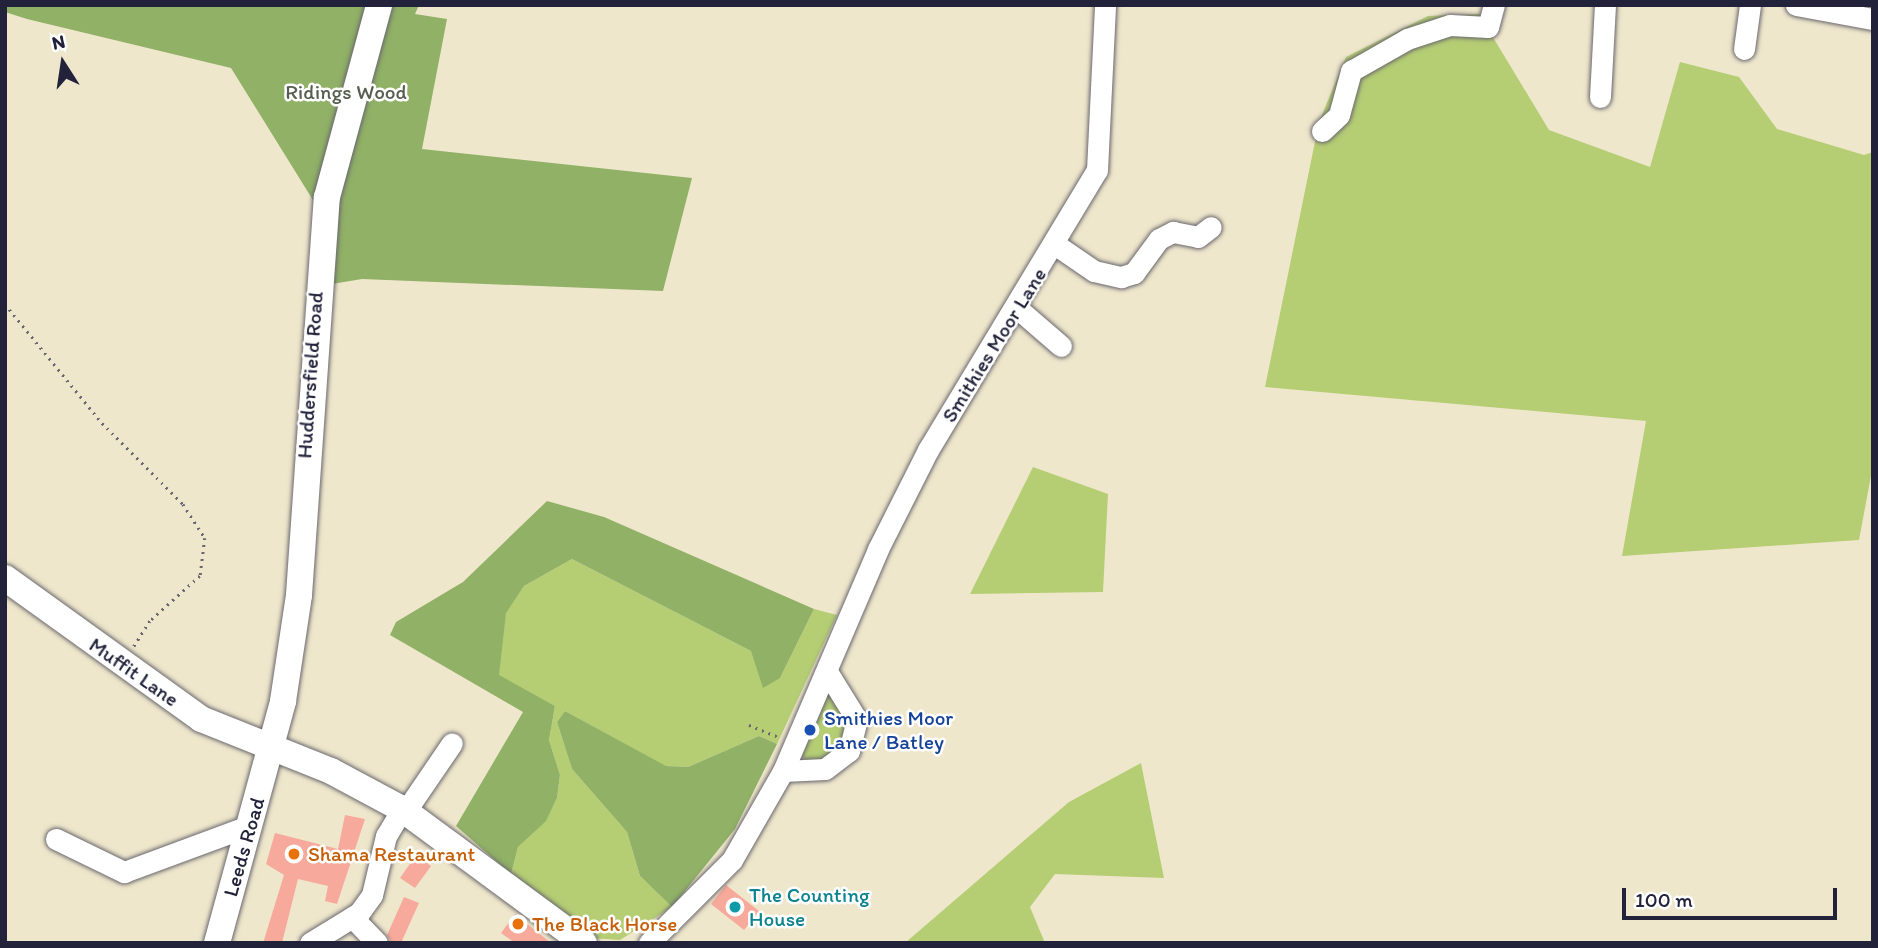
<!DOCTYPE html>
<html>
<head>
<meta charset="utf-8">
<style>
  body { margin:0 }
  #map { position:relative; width:1878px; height:948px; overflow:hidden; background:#efe7cc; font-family:Itim,sans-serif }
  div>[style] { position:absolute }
  .green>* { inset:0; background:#b5ce74 }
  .forest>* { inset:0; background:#90b166 }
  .building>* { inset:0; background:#f7aa9b }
  .path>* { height:2.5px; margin-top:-1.25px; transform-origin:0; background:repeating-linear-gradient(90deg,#6a676e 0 2px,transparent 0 7px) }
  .roads { filter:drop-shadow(0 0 2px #6a676e) drop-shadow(0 0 2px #6a676e) }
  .minor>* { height:21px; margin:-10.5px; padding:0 10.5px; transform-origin:10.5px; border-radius:10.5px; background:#fff }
  .major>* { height:26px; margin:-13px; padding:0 13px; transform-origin:13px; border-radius:13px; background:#fff }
  .dots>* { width:19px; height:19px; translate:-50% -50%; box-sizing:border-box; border:4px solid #fff; border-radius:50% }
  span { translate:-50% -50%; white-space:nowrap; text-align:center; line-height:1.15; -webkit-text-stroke:5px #fff; paint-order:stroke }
  .park-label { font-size:21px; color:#555e4f }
  .street-label { font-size:21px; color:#22223b }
  .transit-label { font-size:21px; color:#164399 }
  .left { translate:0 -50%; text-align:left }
  .food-label { font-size:21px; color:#c56008 }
  .culture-label { font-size:21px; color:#0d838f }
  .frame { position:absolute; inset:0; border:7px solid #22223b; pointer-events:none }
  .north { position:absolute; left:28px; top:28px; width:70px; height:70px; -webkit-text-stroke:5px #fff; paint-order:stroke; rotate:348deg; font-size:19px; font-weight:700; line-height:28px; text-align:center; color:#22223b }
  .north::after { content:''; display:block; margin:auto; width:24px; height:32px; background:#22223b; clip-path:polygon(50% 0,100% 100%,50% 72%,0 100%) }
  .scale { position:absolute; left:1622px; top:888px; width:215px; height:32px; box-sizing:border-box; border:4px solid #22223b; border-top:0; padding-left:9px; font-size:21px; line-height:24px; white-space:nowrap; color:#22223b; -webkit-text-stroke:5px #fff; paint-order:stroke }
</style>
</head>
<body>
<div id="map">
  <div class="green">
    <div style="clip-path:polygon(1479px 14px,1549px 130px,1650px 167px,1680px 62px,1739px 77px,1777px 129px,1864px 155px,1873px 152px,1873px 465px,1859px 540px,1622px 556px,1646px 421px,1265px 387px,1319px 122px,1346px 57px,1428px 16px)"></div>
    <div style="clip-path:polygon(1033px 467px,1108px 494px,1103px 592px,970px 594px)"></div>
    <div style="clip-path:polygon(572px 559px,751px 651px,780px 678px,814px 609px,837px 615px,777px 744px,759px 736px,688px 767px,665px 766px,565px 711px,557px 722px,572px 769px,627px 832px,640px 876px,672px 907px,620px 940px,590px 938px,511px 874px,518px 847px,546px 820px,557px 798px,560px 775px,549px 740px,555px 706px,499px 676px,499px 646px,506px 612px,524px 586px)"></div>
    <div style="clip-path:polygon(826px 691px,844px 713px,845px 738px,823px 760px,808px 761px,800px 755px)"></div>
    <div style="clip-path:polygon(1141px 763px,1164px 878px,1055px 874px,1030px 907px,1045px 943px,905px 943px,1069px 802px)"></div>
  </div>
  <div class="forest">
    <div style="clip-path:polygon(5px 5px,419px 5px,415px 14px,447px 19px,422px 149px,692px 178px,663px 291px,362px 279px,332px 284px,334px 234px,231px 68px,27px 19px,5px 12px)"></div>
    <div style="clip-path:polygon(547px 501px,604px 517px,814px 609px,780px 678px,763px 688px,751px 651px,572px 559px,524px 586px,506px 613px,499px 675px,555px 706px,549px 740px,560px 775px,557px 798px,546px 821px,518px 847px,511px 874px,456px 826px,523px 712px,390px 635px,396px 622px,463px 582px)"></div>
    <div style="clip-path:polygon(565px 711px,666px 766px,688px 767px,759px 736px,777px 744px,735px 829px,672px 907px,640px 876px,627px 832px,572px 769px,557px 722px)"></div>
  </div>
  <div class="building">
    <div style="clip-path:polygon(345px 815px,365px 819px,337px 904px,325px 901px,328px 886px,298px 879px,282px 943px,263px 943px,284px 875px,266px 864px,275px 833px,338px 849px)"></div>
    <div style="clip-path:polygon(416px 855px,431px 866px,415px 888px,400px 878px)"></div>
    <div style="clip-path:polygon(726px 885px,759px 911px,744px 930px,711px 904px)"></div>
    <div style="clip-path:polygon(404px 897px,419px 903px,401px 943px,392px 943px,387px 935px)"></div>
    <div style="clip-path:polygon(515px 914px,551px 943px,515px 943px,501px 933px)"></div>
  </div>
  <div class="path">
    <div style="left:5px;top:304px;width:154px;rotate:50.8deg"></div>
    <div style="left:102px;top:423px;width:115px;rotate:45deg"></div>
    <div style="left:183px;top:504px;width:40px;rotate:57.1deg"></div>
    <div style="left:205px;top:538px;width:38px;rotate:97deg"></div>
    <div style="left:200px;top:576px;width:67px;rotate:138deg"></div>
    <div style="left:150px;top:621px;width:31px;rotate:122deg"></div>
    <div style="left:749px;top:725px;width:32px;rotate:22deg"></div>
  </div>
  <div class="roads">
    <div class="minor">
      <div style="left:1796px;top:5px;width:77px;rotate:10.4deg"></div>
      <div style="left:1744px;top:49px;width:44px;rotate:-82.2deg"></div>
      <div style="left:1600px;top:97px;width:92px;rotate:-86.9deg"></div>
      <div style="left:1322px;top:131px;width:23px;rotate:-43deg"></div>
      <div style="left:1339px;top:115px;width:46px;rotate:-74.7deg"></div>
      <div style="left:1351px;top:71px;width:64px;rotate:-29.7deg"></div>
      <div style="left:1407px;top:39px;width:45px;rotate:-18deg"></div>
      <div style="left:1450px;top:25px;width:38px;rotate:3deg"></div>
      <div style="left:1488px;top:27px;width:23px;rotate:-75deg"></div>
      <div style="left:1056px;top:245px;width:46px;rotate:34.4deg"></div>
      <div style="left:1094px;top:271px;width:28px;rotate:13deg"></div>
      <div style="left:1121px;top:277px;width:14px;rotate:-17deg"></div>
      <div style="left:1134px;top:273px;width:42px;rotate:-53.7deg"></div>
      <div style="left:1159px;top:239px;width:16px;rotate:-27deg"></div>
      <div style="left:1173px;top:232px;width:25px;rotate:11deg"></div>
      <div style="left:1198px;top:237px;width:16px;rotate:-38deg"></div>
      <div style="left:1017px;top:308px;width:58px;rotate:40.8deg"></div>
      <div style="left:783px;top:771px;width:42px;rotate:-2.7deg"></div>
      <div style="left:825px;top:769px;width:30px;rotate:-37deg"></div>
      <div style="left:849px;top:751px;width:32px;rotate:-76deg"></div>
      <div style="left:857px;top:720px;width:55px;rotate:-121.7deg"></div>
      <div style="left:405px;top:812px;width:83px;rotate:-55.7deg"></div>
      <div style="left:56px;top:839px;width:76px;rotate:25.9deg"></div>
      <div style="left:124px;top:872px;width:135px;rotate:-20.3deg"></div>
      <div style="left:352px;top:917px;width:36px;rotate:46deg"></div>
      <div style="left:310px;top:943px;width:57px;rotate:-31.5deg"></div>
      <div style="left:359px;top:913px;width:22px;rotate:-54deg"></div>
      <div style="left:372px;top:895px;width:61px;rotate:-76.7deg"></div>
      <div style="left:386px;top:836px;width:31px;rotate:-59deg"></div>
      <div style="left:649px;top:943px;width:117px;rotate:-45deg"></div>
      <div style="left:732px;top:860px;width:103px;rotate:-60.2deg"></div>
      <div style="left:783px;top:771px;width:241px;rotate:-66.8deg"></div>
      <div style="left:878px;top:549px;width:111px;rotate:-63.2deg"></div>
      <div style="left:928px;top:450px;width:327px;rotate:-58.9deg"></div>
      <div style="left:1097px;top:170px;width:165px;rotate:-87.2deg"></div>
    </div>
    <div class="major">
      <div style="left:5px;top:578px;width:241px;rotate:35.7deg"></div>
      <div style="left:201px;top:719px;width:140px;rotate:21.8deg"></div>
      <div style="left:331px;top:771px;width:81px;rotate:28.2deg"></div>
      <div style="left:402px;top:809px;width:226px;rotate:36.4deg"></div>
      <div style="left:217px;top:943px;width:251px;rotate:-74.7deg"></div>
      <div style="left:283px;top:701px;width:107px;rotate:-81.4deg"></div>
      <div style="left:299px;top:595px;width:399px;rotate:-86deg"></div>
      <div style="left:327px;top:197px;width:199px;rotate:-74.8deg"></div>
    </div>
  </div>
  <div class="dots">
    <div style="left:810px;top:730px;background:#1a4fb4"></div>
    <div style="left:294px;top:854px;background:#e8710a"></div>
    <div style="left:735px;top:907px;background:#0f9aa8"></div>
    <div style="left:518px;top:924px;background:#e8710a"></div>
  </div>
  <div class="park-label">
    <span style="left:346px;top:92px">Ridings Wood</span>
  </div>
  <div class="street-label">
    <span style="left:994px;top:345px;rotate:-58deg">Smithies Moor Lane</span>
    <span style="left:310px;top:375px;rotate:-86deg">Huddersfield Road</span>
    <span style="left:134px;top:672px;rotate:35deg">Muffit Lane</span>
    <span style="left:244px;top:847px;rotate:-74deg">Leeds Road</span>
  </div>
  <div class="transit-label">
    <span class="left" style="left:824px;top:730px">Smithies Moor<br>Lane / Batley</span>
  </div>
  <div class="food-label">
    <span class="left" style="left:308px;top:854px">Shama Restaurant</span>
    <span class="left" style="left:532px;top:924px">The Black Horse</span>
  </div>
  <div class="culture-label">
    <span class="left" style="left:749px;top:907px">The Counting<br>House</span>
  </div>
  <div class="frame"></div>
  <div class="north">N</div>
  <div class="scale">100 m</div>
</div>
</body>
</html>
